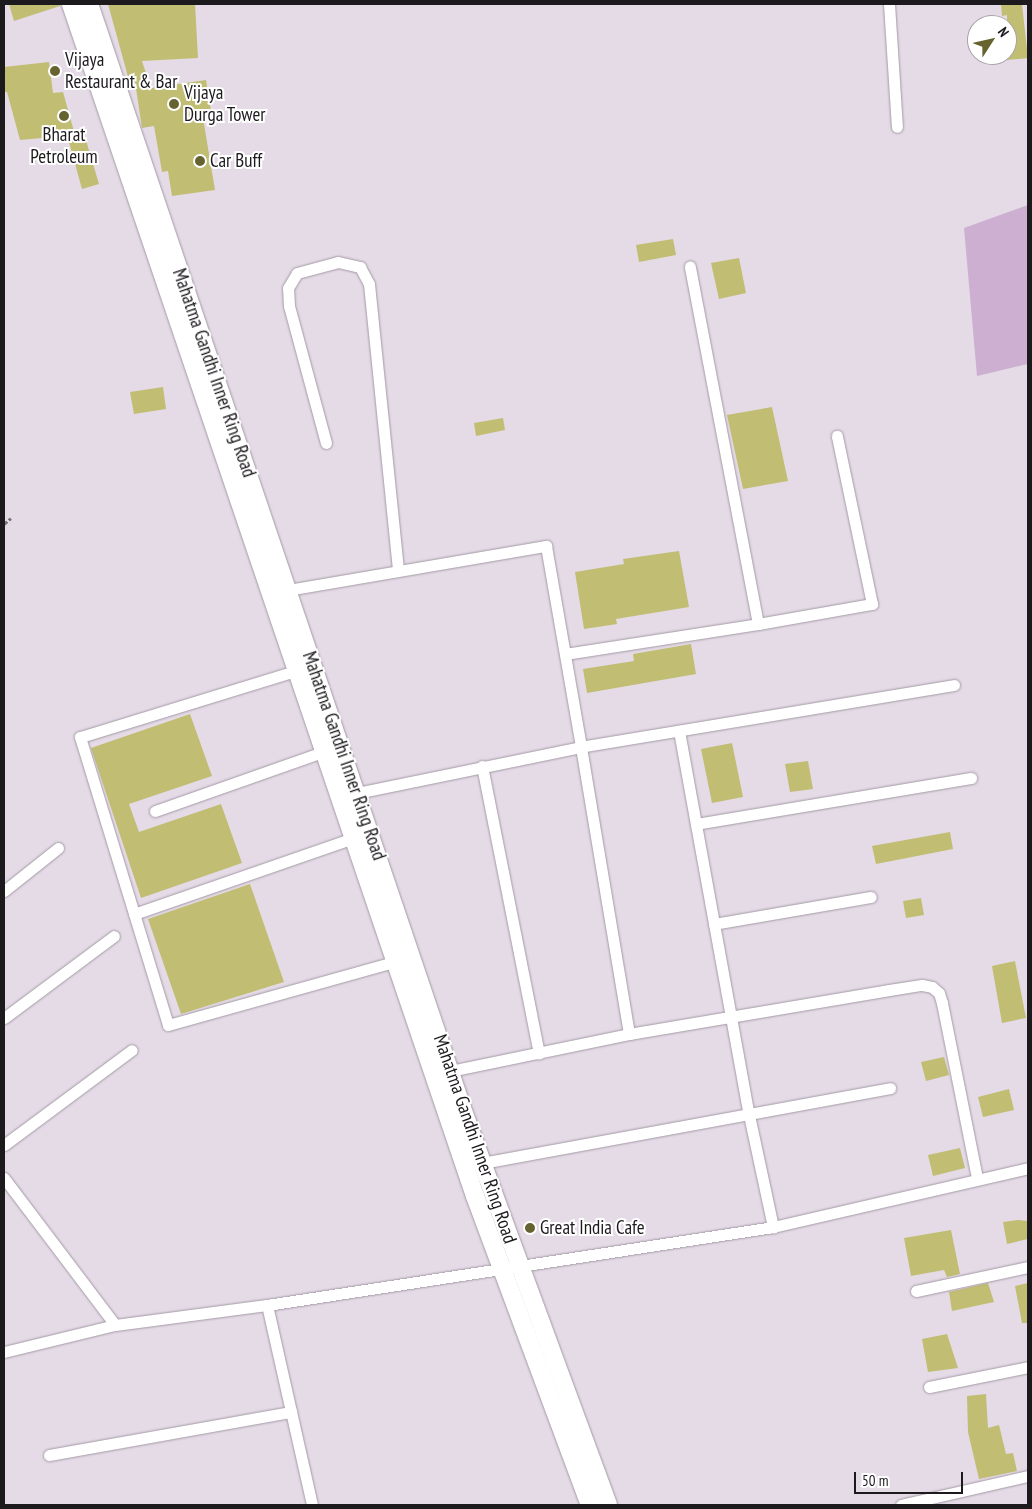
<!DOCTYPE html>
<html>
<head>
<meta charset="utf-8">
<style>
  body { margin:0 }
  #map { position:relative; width:1032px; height:1509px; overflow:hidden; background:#e5dbe7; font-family:"PT Sans Narrow",sans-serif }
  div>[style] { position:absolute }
  .green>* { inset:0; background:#cdafd1 }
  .building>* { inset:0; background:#c1bd73 }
  .path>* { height:2.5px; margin-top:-1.25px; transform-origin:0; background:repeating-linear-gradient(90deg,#78727a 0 4px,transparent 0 6.5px) }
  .roads { filter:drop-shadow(0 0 1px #a39aa5) drop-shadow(0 0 1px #a39aa5) }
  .minor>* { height:11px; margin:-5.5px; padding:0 5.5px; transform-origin:5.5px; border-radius:5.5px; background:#fff }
  .primary>* { height:18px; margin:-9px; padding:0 9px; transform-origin:9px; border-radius:9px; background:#fff }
  .dots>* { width:14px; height:14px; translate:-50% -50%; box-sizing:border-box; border:2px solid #fff; border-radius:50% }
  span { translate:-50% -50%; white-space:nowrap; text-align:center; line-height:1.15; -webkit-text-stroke:4px #fff; paint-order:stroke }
  .poi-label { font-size:19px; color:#1d1a1e }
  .left { translate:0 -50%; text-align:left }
  .street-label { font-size:19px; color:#1d1a1e }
  .frame { position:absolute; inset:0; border:5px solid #1d1a1e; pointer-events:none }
  .north { position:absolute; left:967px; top:15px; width:50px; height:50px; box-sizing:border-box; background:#fff; border:1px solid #a5a3a5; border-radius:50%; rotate:55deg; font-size:14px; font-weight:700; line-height:20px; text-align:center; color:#1d1a1e }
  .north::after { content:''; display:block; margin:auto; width:18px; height:22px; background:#676330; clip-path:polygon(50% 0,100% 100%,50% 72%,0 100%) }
  .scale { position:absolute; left:854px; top:1472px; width:109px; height:22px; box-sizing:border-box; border:2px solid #1d1a1e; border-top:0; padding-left:6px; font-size:15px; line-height:18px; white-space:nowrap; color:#1d1a1e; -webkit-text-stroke:4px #fff; paint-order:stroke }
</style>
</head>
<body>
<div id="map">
  <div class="green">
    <div style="clip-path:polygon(1028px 205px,1028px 364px,977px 376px,964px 228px)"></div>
  </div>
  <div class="building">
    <div style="clip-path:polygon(9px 4px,60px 4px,60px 6px,14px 21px)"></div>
    <div style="clip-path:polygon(108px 4px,195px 4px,198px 58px,142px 61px,151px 88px,206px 80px,212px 117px,203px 118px,215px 190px,172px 196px,168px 171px,162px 172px,154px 126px,142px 128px,135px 82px,130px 84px)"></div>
    <div style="clip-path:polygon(1001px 4px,1022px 4px,1028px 58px,1007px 60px,1007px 15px,1002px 16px)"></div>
    <div style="clip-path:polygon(49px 62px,53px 93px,63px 92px,75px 135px,20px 140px,7px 92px,4px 92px,4px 67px)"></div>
    <div style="clip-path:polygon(85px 137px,99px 184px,82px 189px,69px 142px)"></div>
    <div style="clip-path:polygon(673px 239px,676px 255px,639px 262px,636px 245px)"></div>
    <div style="clip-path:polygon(739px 258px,746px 293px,719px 299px,711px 263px)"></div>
    <div style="clip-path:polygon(163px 387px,166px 409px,134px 414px,130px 392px)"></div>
    <div style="clip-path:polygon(772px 407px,788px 481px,743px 489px,727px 415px)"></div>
    <div style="clip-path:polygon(503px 418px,505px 430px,476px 436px,474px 423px)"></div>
    <div style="clip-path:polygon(679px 551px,689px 607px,616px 619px,617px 624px,584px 629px,575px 572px,624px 564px,623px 559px)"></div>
    <div style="clip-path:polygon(691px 644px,696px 674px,587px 693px,583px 669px,634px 661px,633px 654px)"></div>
    <div style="clip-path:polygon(190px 714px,212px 776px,129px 804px,139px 832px,221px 804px,242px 863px,141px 898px,91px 748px)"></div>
    <div style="clip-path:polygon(732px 743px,743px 797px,712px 803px,701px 749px)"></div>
    <div style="clip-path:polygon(808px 761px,813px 789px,790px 792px,785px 764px)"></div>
    <div style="clip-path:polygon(950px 832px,953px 849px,876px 864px,872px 846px)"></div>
    <div style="clip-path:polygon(250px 884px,284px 982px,181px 1014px,148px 919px)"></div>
    <div style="clip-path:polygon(921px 898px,924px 915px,906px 918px,903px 901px)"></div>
    <div style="clip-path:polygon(1015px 961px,1026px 1018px,1002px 1023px,992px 966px)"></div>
    <div style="clip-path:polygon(944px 1057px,949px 1075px,926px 1081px,921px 1062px)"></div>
    <div style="clip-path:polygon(1009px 1089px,1014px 1110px,983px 1117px,978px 1097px)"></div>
    <div style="clip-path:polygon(960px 1148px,965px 1168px,933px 1176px,928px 1155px)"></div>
    <div style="clip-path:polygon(1018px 1220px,1028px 1221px,1028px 1239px,1007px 1244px,1003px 1222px)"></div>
    <div style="clip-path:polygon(951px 1230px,960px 1274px,947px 1277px,944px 1270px,911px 1276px,904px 1238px)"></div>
    <div style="clip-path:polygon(988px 1283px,994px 1302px,952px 1311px,949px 1292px)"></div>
    <div style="clip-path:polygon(1028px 1283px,1028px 1323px,1022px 1323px,1015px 1286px)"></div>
    <div style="clip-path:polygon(947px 1334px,958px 1368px,928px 1372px,922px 1339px)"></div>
    <div style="clip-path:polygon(986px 1394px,988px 1428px,999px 1425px,1006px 1454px,1013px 1453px,1017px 1471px,979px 1479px,968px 1432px,967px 1396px)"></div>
  </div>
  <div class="path">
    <div style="left:4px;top:524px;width:9px;rotate:-41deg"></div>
  </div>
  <div class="roads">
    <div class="minor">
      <div style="left:889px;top:4px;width:123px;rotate:86.3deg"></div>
      <div style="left:326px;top:443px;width:142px;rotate:-105.1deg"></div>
      <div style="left:289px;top:306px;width:18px;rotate:-93deg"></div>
      <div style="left:288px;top:288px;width:17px;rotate:-59deg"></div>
      <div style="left:297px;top:273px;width:42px;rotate:-15deg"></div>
      <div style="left:338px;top:262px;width:23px;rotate:13deg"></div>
      <div style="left:360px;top:267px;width:19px;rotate:62deg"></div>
      <div style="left:369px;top:284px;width:288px;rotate:84.2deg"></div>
      <div style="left:288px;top:590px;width:262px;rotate:-9.7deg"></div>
      <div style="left:546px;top:546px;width:204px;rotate:80.1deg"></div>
      <div style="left:581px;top:747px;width:229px;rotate:168.4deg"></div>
      <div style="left:758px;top:624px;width:116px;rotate:-10deg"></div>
      <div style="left:872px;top:604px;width:172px;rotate:-101.8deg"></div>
      <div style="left:565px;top:654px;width:195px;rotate:-8.8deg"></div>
      <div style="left:758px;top:624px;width:364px;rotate:-100.8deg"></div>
      <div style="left:298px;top:670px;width:228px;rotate:162.9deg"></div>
      <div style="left:80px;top:737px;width:301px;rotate:73deg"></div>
      <div style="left:168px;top:1025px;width:238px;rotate:-15.6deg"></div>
      <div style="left:954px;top:685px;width:378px;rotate:170.6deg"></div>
      <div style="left:581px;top:747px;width:291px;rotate:80.5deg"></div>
      <div style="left:629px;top:1034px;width:264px;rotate:-9.6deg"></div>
      <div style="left:889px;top:990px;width:33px;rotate:-9deg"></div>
      <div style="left:922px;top:985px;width:10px;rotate:11deg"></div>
      <div style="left:932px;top:987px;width:9px;rotate:41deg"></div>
      <div style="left:939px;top:993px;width:10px;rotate:73deg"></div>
      <div style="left:942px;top:1003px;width:178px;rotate:78.7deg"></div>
      <div style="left:679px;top:731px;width:390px;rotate:79.7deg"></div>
      <div style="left:749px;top:1115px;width:115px;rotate:77.9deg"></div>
      <div style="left:482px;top:766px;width:293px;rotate:78.8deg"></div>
      <div style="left:155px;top:811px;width:180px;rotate:-19.4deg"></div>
      <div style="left:696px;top:824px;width:279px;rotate:-9.5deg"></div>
      <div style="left:4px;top:891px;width:69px;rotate:-38.5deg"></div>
      <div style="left:134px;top:914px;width:233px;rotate:-19.1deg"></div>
      <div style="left:714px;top:924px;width:159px;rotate:-9.8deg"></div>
      <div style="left:4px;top:1018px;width:137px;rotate:-36.7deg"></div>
      <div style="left:450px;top:1071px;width:183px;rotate:-11.7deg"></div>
      <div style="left:4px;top:1145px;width:159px;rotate:-36.6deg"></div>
      <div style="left:482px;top:1163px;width:415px;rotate:-10.4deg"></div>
      <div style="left:4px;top:1178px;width:184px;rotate:52.9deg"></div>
      <div style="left:916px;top:1291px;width:115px;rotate:-12.1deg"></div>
      <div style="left:267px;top:1305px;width:205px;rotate:77.3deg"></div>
      <div style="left:4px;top:1352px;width:114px;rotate:-13.7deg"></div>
      <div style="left:115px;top:1325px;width:153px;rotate:-7.5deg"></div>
      <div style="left:267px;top:1305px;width:512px;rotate:-8.76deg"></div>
      <div style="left:773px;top:1227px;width:262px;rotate:-13deg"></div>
      <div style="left:929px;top:1387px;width:101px;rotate:-11.4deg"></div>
      <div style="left:49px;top:1455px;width:246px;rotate:-10.1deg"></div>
      <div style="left:901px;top:1505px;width:130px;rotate:-12.9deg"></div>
    </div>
    <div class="primary">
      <div style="left:71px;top:4px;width:1259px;rotate:71.28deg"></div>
      <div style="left:475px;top:1196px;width:330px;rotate:69.6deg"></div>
      <div style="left:89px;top:4px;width:1165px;rotate:71.33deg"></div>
      <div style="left:462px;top:1108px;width:423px;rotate:69.8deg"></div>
    </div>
  </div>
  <div class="dots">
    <div style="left:55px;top:71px;background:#676330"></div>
    <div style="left:174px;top:104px;background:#676330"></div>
    <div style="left:64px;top:116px;background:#676330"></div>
    <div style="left:200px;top:161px;background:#676330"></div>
    <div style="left:530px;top:1228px;background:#676330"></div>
  </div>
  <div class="poi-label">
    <span class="left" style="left:65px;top:71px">Vijaya<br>Restaurant &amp; Bar</span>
    <span class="left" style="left:184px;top:104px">Vijaya<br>Durga Tower</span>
    <span style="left:64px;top:146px">Bharat<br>Petroleum</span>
    <span class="left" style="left:210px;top:161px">Car Buff</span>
    <span class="left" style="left:540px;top:1228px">Great India Cafe</span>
  </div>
  <div class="street-label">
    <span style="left:214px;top:373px;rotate:71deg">Mahatma Gandhi Inner Ring Road</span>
    <span style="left:344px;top:756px;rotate:71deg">Mahatma Gandhi Inner Ring Road</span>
    <span style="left:475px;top:1139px;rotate:71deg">Mahatma Gandhi Inner Ring Road</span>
  </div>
  <div class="frame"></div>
  <div class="north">N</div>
  <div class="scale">50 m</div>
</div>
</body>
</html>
